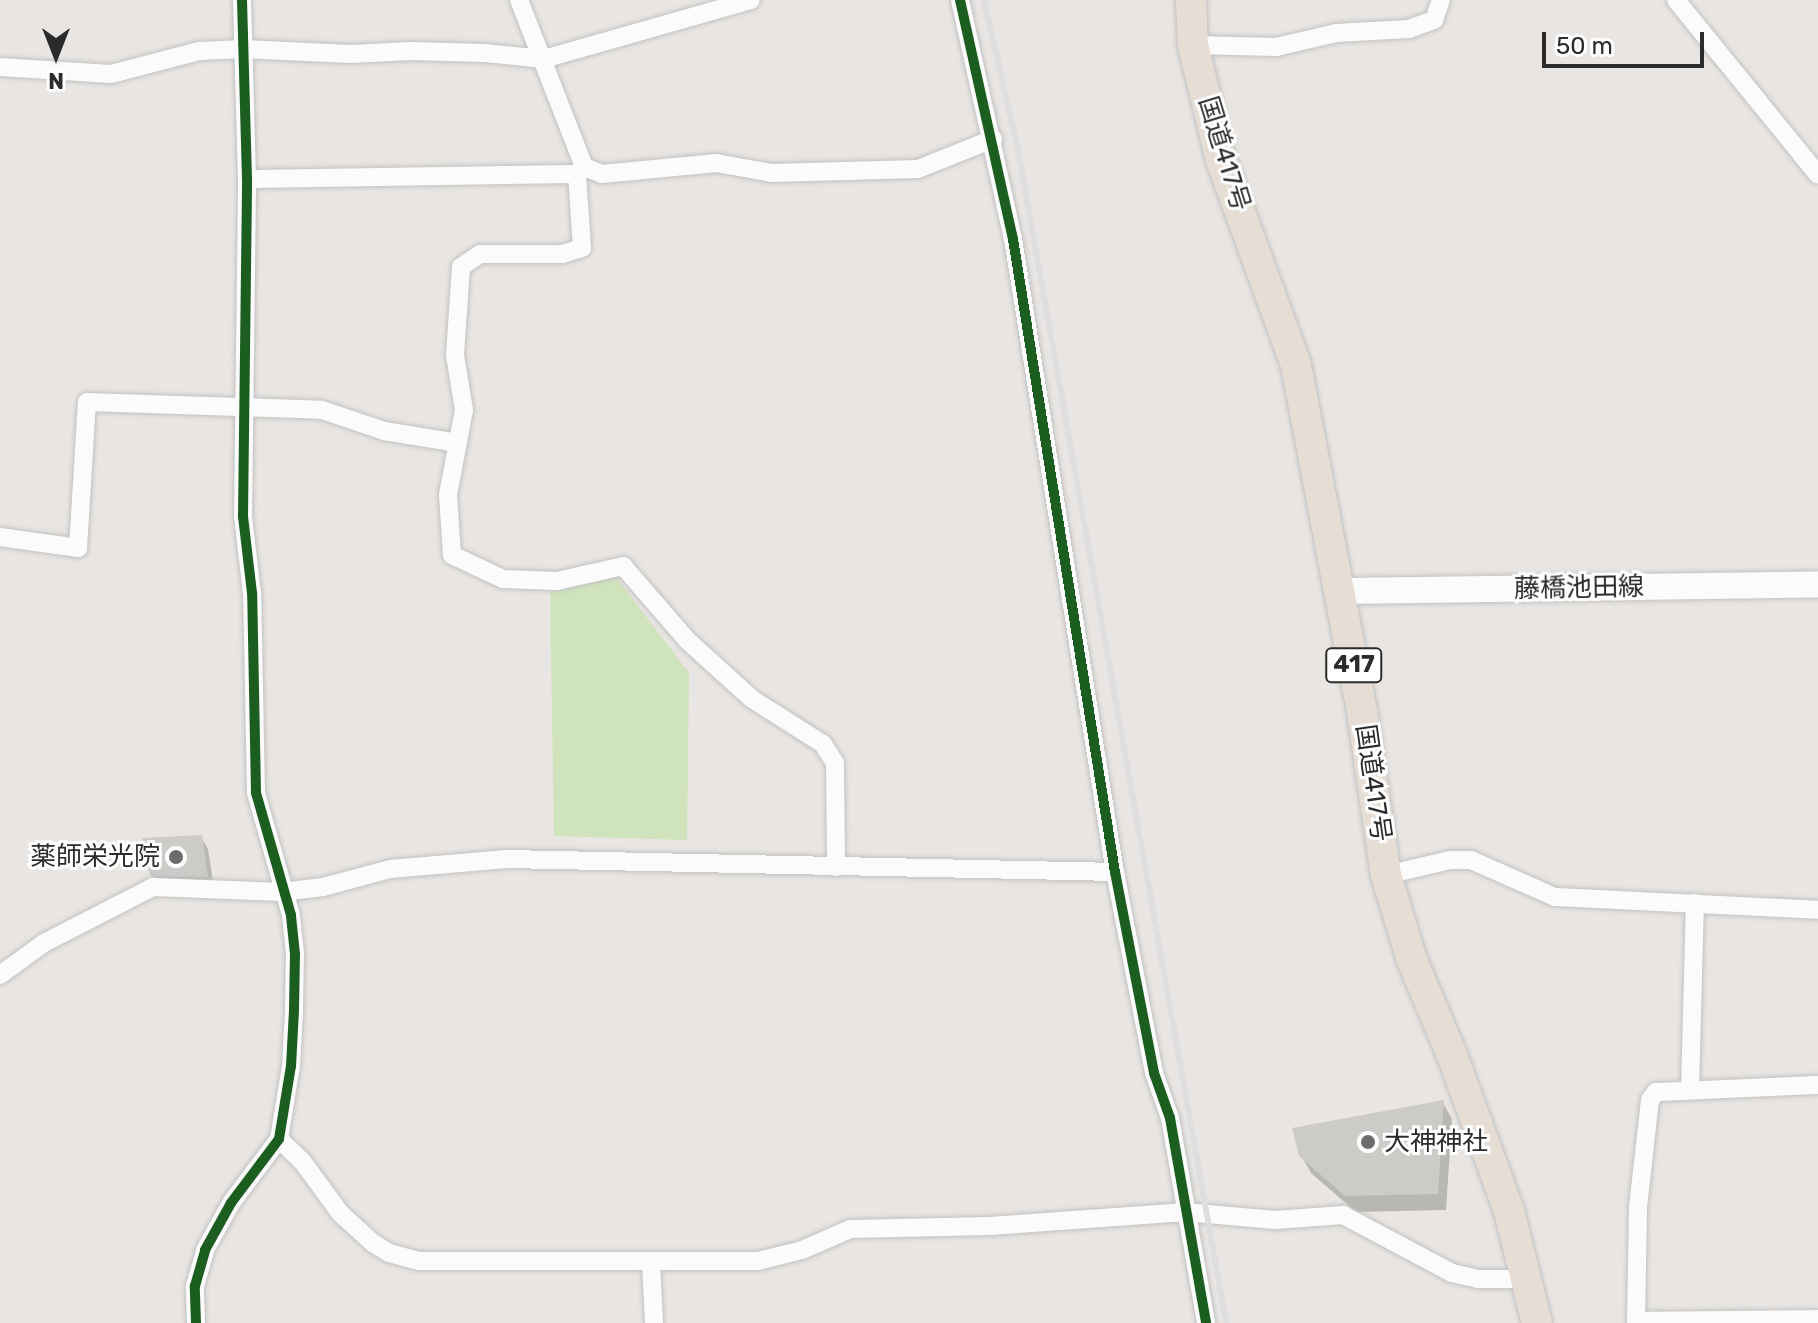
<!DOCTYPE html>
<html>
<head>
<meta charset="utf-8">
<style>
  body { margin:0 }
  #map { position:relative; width:1818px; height:1323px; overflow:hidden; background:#e8e5e2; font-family:Rubik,"Noto Sans JP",sans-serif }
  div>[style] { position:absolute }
  .green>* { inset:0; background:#cfe3bc }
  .shadow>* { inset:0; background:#0003 }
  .building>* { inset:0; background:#cdcbc8 }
  .roads { filter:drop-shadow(0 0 2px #c2c2c2) drop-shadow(0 0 2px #c2c2c2) }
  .minor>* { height:18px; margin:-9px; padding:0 9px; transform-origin:9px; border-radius:9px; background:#fcfbfb }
  .secondary>* { height:26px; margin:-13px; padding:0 13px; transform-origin:13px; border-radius:13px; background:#fcfbfb }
  .trunk>* { height:30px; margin:-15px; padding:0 15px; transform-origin:15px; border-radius:15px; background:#e6ded5 }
  .rail>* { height:6px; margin:-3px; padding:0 3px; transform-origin:3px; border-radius:3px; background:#dedddf }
  .cycleway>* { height:10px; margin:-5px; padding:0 5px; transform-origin:5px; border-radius:5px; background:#1b5e20 }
  .dots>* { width:22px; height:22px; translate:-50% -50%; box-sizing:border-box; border:4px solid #fff; border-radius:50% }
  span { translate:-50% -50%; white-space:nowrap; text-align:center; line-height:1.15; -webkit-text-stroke:6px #fff; paint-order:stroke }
  .shield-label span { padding:2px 6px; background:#fff; border:2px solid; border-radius:6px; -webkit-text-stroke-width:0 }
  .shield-label { font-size:24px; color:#2b2b2b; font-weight:700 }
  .street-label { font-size:26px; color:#2b2b2b }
  .poi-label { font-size:26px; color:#2b2b2b }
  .right { translate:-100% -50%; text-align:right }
  .left { translate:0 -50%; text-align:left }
  .north { position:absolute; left:16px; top:16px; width:80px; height:80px; -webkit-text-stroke:6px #fff; paint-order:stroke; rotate:180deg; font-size:22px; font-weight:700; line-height:32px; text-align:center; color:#2b2b2b }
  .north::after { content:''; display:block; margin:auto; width:28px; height:36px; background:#2b2b2b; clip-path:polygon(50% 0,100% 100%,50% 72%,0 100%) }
  .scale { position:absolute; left:1542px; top:32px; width:162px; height:36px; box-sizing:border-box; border:4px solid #2b2b2b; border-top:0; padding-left:10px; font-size:24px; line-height:28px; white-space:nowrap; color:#2b2b2b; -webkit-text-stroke:6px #fff; paint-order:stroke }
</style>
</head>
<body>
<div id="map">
  <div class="green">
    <div style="clip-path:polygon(616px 577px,689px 673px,687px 840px,554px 836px,550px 592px)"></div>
  </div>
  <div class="shadow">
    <div style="clip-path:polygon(201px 837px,208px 849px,214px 888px,159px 887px,152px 875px)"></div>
    <div style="clip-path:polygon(1443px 1103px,1452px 1119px,1446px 1210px,1356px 1212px,1311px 1173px,1301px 1155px)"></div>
  </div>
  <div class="building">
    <div style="clip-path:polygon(202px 835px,208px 877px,150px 876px,142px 838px)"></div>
    <div style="clip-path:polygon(1444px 1100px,1438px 1194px,1345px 1196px,1299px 1156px,1292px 1128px)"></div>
  </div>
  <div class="roads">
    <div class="minor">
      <div style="left:519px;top:0;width:179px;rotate:68.7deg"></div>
      <div style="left:584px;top:167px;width:19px;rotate:21deg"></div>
      <div style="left:602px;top:174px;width:115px;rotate:-5.5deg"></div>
      <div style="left:716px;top:163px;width:57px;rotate:10.1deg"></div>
      <div style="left:772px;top:173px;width:146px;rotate:-1.6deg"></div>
      <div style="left:918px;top:169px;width:81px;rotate:-21.8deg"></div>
      <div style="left:960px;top:0;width:245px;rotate:77.5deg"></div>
      <div style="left:1013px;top:239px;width:641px;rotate:80.85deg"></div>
      <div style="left:1115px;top:872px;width:205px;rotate:79deg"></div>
      <div style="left:1154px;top:1073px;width:48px;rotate:70.4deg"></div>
      <div style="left:1170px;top:1118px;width:208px;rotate:80deg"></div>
      <div style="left:1676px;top:0;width:225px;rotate:50.9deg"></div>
      <div style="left:1193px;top:45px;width:83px;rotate:1.4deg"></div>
      <div style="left:1276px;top:47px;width:62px;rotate:-13.1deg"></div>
      <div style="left:1336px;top:33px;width:73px;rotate:-3.1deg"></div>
      <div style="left:1409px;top:29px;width:27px;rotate:-20deg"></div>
      <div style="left:1434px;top:20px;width:21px;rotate:-71deg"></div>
      <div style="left:0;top:67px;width:111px;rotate:3.6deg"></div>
      <div style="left:111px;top:74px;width:91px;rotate:-14.6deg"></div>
      <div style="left:199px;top:51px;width:44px;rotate:-2.6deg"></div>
      <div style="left:243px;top:49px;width:107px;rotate:2.7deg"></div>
      <div style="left:350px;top:54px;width:61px;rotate:-2.8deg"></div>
      <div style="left:411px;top:51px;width:74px;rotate:1.5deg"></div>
      <div style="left:485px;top:53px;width:59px;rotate:5.8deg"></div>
      <div style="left:544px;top:59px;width:215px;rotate:-15.9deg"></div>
      <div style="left:584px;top:167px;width:10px;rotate:135deg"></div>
      <div style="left:577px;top:174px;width:74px;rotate:86.1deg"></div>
      <div style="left:582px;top:248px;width:21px;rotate:163deg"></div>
      <div style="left:562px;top:254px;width:82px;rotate:180deg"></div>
      <div style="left:480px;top:254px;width:23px;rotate:146deg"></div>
      <div style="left:461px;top:267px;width:88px;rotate:93.9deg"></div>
      <div style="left:455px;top:355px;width:56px;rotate:80.7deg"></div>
      <div style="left:464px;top:410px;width:86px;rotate:100.7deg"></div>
      <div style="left:448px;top:495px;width:60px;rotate:86.2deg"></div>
      <div style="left:452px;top:555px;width:56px;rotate:25.2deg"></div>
      <div style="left:503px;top:579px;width:54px;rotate:2.1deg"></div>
      <div style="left:557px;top:581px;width:68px;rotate:-12.8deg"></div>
      <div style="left:623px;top:566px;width:99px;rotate:49.1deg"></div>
      <div style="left:688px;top:641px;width:86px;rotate:42.2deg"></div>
      <div style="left:752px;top:699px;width:84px;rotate:32.4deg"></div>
      <div style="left:823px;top:744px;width:22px;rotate:58deg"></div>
      <div style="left:835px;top:763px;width:104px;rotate:89.4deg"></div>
      <div style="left:247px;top:179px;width:330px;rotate:-0.9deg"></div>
      <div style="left:0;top:537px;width:79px;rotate:8deg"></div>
      <div style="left:78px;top:548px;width:146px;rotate:-86.5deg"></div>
      <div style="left:87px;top:402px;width:235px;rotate:1.9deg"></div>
      <div style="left:322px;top:410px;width:65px;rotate:18.7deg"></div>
      <div style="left:384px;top:431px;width:75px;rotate:9.2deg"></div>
      <div style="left:1386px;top:875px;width:66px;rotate:-13.2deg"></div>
      <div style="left:1450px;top:860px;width:21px"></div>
      <div style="left:1471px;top:860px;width:92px;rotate:23.8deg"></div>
      <div style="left:1555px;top:897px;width:263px;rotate:2.8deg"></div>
      <div style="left:0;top:975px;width:54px;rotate:-36deg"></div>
      <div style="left:44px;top:943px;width:123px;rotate:-27.2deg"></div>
      <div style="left:153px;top:887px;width:129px;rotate:2.2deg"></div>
      <div style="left:282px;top:892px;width:41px;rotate:-7deg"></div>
      <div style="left:323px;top:887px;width:69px;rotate:-15deg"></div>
      <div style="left:390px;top:869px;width:117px;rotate:-4.9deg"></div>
      <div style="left:507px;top:859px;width:608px;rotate:1.22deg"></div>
      <div style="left:1690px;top:1090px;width:187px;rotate:-88.5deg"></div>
      <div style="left:279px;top:1139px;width:32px;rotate:44deg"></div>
      <div style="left:302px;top:1161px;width:64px;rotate:53.8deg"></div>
      <div style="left:340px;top:1213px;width:45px;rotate:42.3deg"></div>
      <div style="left:373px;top:1243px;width:19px;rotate:32deg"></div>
      <div style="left:389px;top:1253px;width:31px;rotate:15deg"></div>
      <div style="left:419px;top:1261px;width:339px"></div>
      <div style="left:758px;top:1261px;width:45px;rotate:-14deg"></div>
      <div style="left:802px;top:1250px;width:52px;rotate:-23.6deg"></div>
      <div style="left:850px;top:1229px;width:140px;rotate:-1.2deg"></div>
      <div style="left:990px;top:1226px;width:196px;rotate:-4.1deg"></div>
      <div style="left:1185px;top:1212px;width:90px;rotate:5.1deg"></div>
      <div style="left:1275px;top:1220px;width:68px;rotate:-4.2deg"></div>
      <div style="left:1343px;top:1215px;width:123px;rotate:28deg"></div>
      <div style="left:1452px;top:1273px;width:27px;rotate:13deg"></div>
      <div style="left:1478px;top:1279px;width:50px"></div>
      <div style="left:651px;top:1263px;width:60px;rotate:87.1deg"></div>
      <div style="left:1636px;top:1321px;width:182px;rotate:-0.6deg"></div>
      <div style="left:196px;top:1323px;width:37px;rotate:-92deg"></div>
      <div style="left:195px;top:1286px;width:37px;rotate:-74deg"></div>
      <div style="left:205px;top:1250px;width:54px;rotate:-61deg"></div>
      <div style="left:231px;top:1203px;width:80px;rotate:-53.1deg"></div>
      <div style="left:279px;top:1139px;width:74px;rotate:-80.7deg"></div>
      <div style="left:291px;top:1066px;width:56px;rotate:-86.9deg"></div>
      <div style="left:294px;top:1010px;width:56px;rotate:-89deg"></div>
      <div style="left:295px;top:954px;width:39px;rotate:-96deg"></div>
      <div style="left:291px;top:915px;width:127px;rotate:-106deg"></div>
      <div style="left:256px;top:793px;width:200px;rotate:-91.1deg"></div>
      <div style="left:252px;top:593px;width:78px;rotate:-96.7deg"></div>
      <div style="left:243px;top:516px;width:337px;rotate:-89.3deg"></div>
      <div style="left:247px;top:179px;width:179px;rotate:-91.6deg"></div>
      <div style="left:1636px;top:1323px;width:116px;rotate:-89deg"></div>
      <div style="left:1638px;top:1207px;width:108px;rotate:-83.6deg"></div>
      <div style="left:1650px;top:1100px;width:10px;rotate:-53deg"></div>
      <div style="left:1656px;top:1092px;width:162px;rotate:-2.5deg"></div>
    </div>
    <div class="secondary">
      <div style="left:1341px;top:591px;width:477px;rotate:-0.8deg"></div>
    </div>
    <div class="trunk">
      <div style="left:1191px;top:0;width:45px;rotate:87.5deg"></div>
      <div style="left:1193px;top:45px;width:118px;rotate:76.3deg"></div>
      <div style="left:1221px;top:160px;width:218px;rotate:69.9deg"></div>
      <div style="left:1296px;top:365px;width:352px;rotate:79.2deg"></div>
      <div style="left:1362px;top:711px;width:166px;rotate:81.7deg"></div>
      <div style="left:1386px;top:875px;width:89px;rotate:73deg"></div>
      <div style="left:1412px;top:960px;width:103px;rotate:67.2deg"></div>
      <div style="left:1452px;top:1055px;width:166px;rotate:69.9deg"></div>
      <div style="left:1509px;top:1211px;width:115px;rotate:76deg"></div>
    </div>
  </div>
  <div class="rail">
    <div style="left:984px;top:0;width:154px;rotate:77.2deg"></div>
    <div style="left:1018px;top:150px;width:1191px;rotate:79.94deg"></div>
  </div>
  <div class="cycleway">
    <div style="left:960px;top:0;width:245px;rotate:77.5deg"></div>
    <div style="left:1013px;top:239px;width:641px;rotate:80.85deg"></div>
    <div style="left:1115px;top:872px;width:205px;rotate:79deg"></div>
    <div style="left:1154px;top:1073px;width:48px;rotate:70.4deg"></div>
    <div style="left:1170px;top:1118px;width:208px;rotate:80deg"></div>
    <div style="left:196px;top:1323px;width:37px;rotate:-92deg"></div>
    <div style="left:195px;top:1286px;width:37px;rotate:-74deg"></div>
    <div style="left:205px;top:1250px;width:54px;rotate:-61deg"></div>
    <div style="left:231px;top:1203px;width:80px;rotate:-53.1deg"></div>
    <div style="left:279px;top:1139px;width:74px;rotate:-80.7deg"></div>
    <div style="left:291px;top:1066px;width:56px;rotate:-86.9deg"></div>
    <div style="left:294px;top:1010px;width:56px;rotate:-89deg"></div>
    <div style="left:295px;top:954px;width:39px;rotate:-96deg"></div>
    <div style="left:291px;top:915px;width:127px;rotate:-106deg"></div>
    <div style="left:256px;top:793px;width:200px;rotate:-91.1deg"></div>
    <div style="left:252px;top:593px;width:78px;rotate:-96.7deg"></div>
    <div style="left:243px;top:516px;width:337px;rotate:-89.3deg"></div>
    <div style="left:247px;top:179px;width:179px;rotate:-91.6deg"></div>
  </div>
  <div class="dots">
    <div style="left:176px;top:857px;background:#6d6c6b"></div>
    <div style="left:1368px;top:1142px;background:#6d6c6b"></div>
  </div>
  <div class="shield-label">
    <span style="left:1354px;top:665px">417</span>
  </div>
  <div class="street-label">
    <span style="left:1224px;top:154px;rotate:73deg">国道417号</span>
    <span style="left:1579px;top:588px;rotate:-1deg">藤橋池田線</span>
    <span style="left:1373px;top:783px;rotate:82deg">国道417号</span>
  </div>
  <div class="poi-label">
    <span class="right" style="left:160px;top:857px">薬師栄光院</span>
    <span class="left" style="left:1384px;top:1142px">大神神社</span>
  </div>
  <div class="north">N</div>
  <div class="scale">50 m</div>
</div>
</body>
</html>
